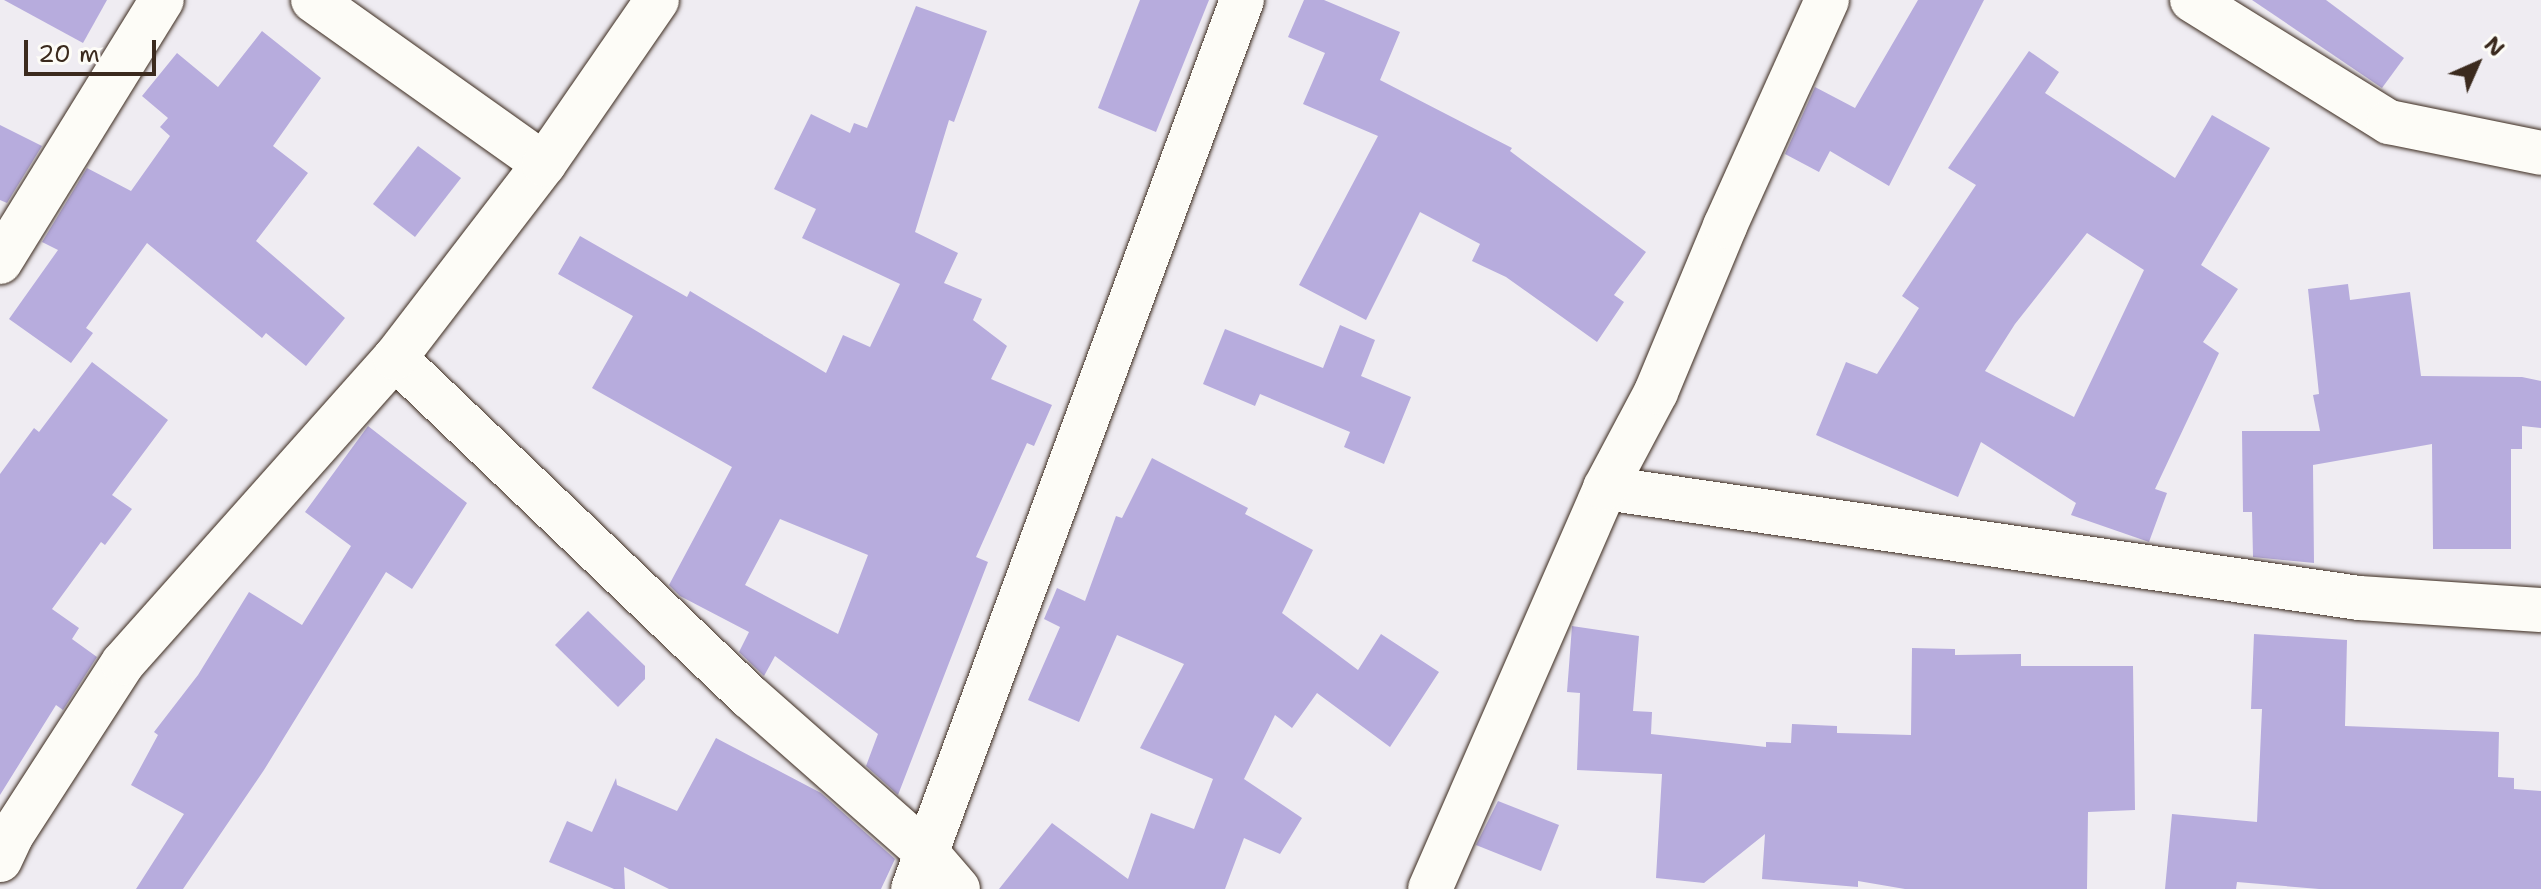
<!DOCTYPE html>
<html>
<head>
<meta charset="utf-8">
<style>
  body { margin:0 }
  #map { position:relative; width:2541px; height:889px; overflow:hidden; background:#efecf2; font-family:"Shantell Sans",sans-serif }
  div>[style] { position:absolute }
  .building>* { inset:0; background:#b7acdd }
  .roads { filter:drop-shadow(0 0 2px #3b2a1e) drop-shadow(0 0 2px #3b2a1e) }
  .minor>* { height:44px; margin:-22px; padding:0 22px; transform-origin:22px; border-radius:22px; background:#fdfcf7 }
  span { translate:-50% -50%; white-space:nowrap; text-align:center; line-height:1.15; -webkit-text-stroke:6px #fdfcf7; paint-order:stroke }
  .north { position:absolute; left:2437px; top:24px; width:80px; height:80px; -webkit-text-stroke:6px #fdfcf7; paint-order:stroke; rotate:45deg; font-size:22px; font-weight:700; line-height:32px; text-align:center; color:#3b2a1e }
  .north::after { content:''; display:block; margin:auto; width:28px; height:36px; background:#3b2a1e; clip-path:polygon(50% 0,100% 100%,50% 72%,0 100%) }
  .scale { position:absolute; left:24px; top:40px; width:132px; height:36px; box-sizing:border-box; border:4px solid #3b2a1e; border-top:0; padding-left:10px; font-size:24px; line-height:28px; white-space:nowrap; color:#3b2a1e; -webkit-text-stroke:6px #fdfcf7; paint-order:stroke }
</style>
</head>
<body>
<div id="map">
  <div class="building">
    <div style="clip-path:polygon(4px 0,107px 0,83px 43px)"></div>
    <div style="clip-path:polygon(1140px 0,1209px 0,1156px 132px,1098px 108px)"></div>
    <div style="clip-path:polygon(1304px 0,1324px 0,1400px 32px,1380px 80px,1512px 148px,1510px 151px,1646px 252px,1614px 295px,1624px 302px,1597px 342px,1506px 277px,1472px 261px,1480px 244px,1420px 212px,1366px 320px,1299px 285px,1378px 136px,1303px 104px,1325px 53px,1288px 37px)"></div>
    <div style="clip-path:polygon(1918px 0,1984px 0,1889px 186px,1830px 151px,1819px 172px,1785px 154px,1815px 87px,1855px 108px)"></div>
    <div style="clip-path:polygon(2252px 0,2326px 0,2404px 58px,2382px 88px)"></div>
    <div style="clip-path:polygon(evenodd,916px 6px,987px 31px,954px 122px,949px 120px,915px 232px,958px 253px,944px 283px,982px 299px,973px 320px,1007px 346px,991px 379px,1052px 405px,1034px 446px,1027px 443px,976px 557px,988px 562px,898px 795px,866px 766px,878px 734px,775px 656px,764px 676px,739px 652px,749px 632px,680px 596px,669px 585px,732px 467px,592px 388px,633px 316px,558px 274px,580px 236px,687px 297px,690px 291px,826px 373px,843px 335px,870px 347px,900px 284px,802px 238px,816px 209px,774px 189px,811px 114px,850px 133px,854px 123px,867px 128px,916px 6px,780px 519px,868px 555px,838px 634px,745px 585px,780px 519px)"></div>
    <div style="clip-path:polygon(262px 31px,321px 78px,273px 146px,308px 173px,256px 241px,345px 318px,306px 366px,266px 333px,262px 338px,147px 243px,86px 328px,93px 333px,71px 363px,9px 319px,58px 250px,42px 242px,87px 168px,131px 191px,170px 136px,160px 127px,168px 118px,142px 96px,177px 53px,218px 87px)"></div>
    <div style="clip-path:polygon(evenodd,2029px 51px,2059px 72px,2045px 93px,2175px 178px,2212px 115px,2270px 148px,2201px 265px,2238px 289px,2203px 342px,2219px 353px,2155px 489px,2167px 493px,2149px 542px,2071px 515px,2076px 503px,1981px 442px,1958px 497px,1816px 435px,1846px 362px,1877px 374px,1919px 308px,1902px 296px,1976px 185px,1948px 168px,2029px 51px,2087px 233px,2144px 270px,2074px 417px,1985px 371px,2015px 324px,2087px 233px)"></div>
    <div style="clip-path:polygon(0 125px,42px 146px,7px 203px,0 200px)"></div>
    <div style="clip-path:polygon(418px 146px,461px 178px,415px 237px,373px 204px)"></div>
    <div style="clip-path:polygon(2348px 284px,2350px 300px,2410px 292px,2421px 376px,2522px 377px,2541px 381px,2541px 428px,2522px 426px,2522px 449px,2511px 449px,2511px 549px,2433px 549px,2432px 444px,2313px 465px,2314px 563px,2253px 557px,2252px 512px,2243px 512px,2242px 431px,2320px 431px,2313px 395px,2319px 394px,2308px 289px)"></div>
    <div style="clip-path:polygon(1340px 325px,1375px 340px,1361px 376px,1411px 397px,1384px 464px,1344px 447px,1350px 432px,1260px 394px,1255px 406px,1203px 384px,1225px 329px,1323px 368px)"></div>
    <div style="clip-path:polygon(92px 362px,168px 420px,112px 495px,132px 509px,105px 545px,101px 542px,52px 609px,79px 628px,72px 639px,97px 657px,63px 710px,56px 705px,0 795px,0 474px,34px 428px,39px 432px)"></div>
    <div style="clip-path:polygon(368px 426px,467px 503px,412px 589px,386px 572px,264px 770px,183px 889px,136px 889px,184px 814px,131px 785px,158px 735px,154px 732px,198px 675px,249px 592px,302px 625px,351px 546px,305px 512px)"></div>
    <div style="clip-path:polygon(1152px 458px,1248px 508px,1245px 514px,1313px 550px,1282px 613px,1358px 670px,1381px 634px,1439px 672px,1390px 747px,1317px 693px,1292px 728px,1275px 715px,1244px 779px,1302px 818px,1280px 854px,1244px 838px,1225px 889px,999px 889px,1052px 823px,1128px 879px,1151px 813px,1194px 829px,1213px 779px,1140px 748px,1184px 664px,1117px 635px,1079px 722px,1028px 700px,1060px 627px,1044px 619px,1057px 588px,1085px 601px,1116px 516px,1122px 518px)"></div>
    <div style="clip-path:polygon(588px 611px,645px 666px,645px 679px,618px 707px,555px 645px)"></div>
    <div style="clip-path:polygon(1572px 626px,1639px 636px,1633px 711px,1652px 712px,1651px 734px,1766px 747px,1766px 742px,1791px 743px,1792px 724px,1837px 726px,1837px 733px,1911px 735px,1912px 648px,1955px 649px,1955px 655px,2021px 654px,2021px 666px,2133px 666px,2135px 810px,2088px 812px,2087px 889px,1905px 889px,1858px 881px,1858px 887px,1762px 879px,1765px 834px,1704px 883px,1656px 878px,1662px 774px,1577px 770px,1580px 693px,1567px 692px)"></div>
    <div style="clip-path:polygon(2254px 634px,2347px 640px,2345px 726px,2499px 732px,2498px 777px,2514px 778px,2514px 789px,2541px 791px,2541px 889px,2319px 889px,2237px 882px,2236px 889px,2165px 889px,2172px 814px,2257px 822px,2262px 709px,2251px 709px)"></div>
    <div style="clip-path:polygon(716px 738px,821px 793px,895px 859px,881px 889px,669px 889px,624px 867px,625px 889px,614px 889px,549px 862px,567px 821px,592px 832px,616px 778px,617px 785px,677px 811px)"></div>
    <div style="clip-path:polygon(1498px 801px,1559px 825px,1541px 871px,1476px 845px)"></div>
  </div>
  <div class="roads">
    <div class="minor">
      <div style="left:313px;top:0;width:283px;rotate:35.4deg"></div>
      <div style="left:2192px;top:0;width:232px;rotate:31.8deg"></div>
      <div style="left:2389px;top:122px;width:155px;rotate:11.5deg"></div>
      <div style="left:0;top:262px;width:308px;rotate:-58.3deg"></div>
      <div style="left:395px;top:358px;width:491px;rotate:43.7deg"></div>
      <div style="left:750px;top:697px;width:237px;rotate:41.4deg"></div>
      <div style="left:928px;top:854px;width:46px;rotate:49.4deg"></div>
      <div style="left:1605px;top:488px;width:762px;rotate:8.3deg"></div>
      <div style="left:2359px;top:598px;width:182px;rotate:3.8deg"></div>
      <div style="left:0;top:860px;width:26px;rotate:-65deg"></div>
      <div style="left:11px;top:836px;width:206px;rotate:-57.1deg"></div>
      <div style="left:123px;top:663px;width:409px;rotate:-48.3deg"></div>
      <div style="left:395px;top:358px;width:245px;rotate:-52.5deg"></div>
      <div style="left:544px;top:164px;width:199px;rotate:-55.4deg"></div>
      <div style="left:913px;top:889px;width:948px;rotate:-69.69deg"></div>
      <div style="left:1430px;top:889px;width:438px;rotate:-66.4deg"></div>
      <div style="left:1605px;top:488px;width:109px;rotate:-62deg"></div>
      <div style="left:1656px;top:392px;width:180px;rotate:-67.4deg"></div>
      <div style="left:1725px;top:226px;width:248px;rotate:-65.7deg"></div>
    </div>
  </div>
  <div class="north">N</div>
  <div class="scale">20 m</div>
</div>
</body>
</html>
